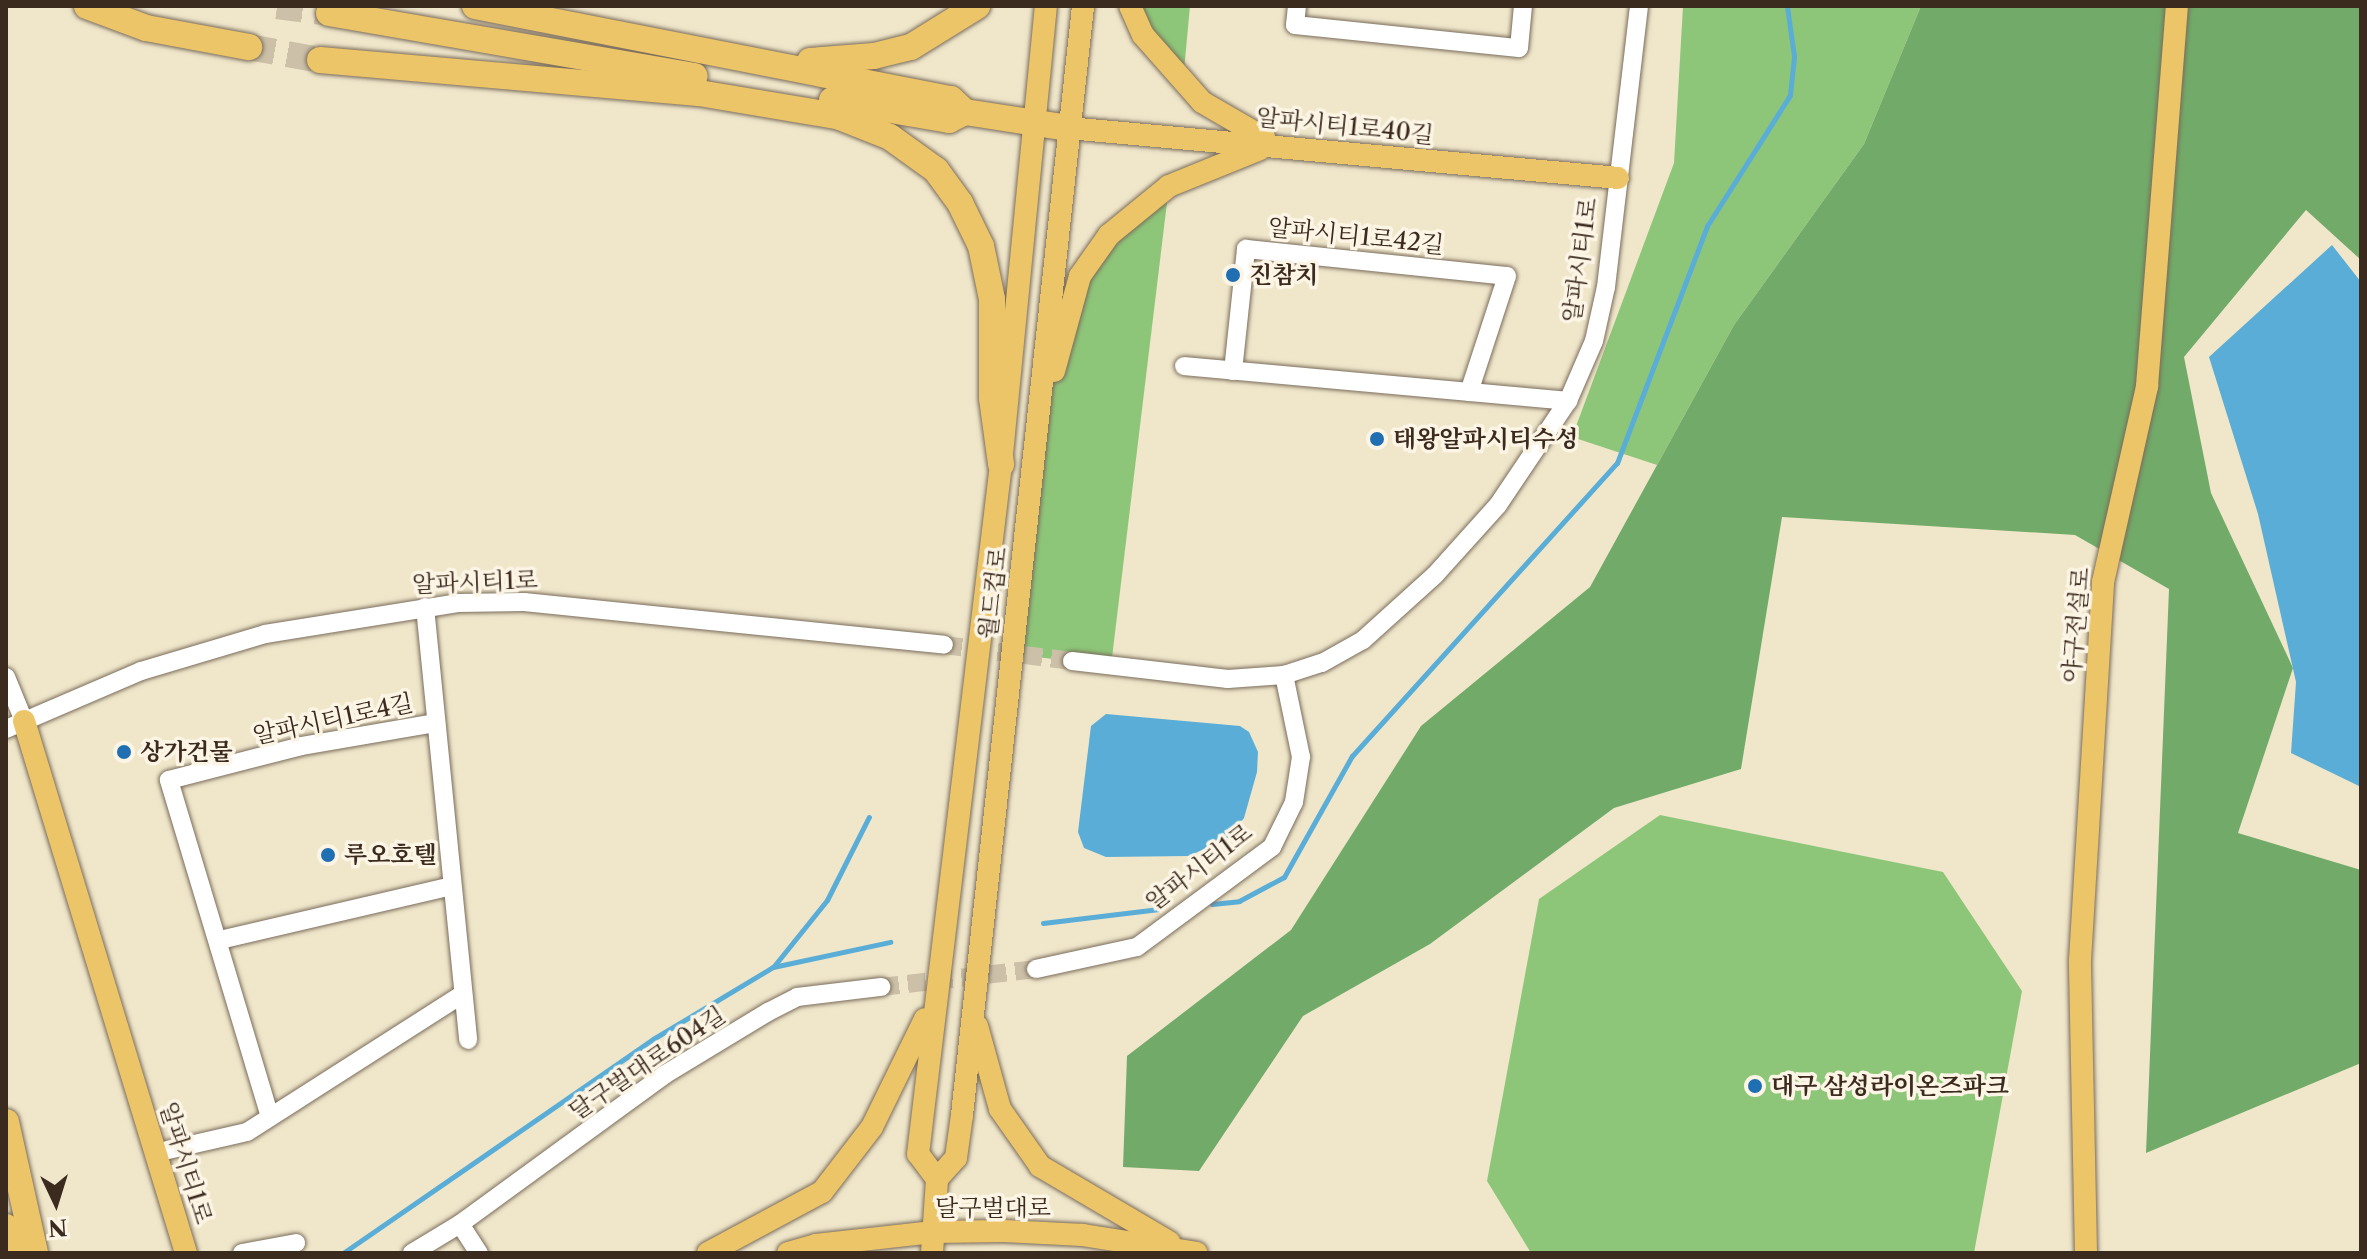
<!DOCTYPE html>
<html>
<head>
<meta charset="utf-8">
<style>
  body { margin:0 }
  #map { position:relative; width:2367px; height:1259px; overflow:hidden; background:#f0e7cb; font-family:"Libre Caslon Text","Noto Serif KR",serif }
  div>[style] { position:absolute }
  .green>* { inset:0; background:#8ec679 }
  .forest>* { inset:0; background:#72ab69 }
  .water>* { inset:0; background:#5aadd6 }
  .stream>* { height:5px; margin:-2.5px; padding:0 2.5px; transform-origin:2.5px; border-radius:2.5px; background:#5aadd6 }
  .minor-tunnel>* { height:18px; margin-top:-9px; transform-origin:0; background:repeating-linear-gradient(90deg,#ccc1a8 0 18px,transparent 0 27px) }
  .highway-tunnel>* { height:26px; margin-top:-13px; transform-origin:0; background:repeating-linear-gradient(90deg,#ccc1a8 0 26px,transparent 0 39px) }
  .roads { filter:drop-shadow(0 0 2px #7a6c5b) drop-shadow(0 0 2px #7a6c5b) }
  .minor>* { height:18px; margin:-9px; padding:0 9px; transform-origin:9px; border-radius:9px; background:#fff }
  .major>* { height:22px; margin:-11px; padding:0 11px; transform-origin:11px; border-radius:11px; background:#edc569 }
  .highway>* { height:26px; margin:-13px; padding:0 13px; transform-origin:13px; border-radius:13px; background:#edc569 }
  .dots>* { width:22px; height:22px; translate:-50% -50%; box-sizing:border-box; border:4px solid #fcf5e5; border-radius:50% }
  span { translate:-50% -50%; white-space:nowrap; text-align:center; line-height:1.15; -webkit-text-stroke:7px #fcf5e5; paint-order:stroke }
  .street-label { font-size:24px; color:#3b2a1e }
  .poi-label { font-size:24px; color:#3b2a1e; font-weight:700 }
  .left { translate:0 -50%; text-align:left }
  .frame { position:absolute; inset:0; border:8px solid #3b2a1e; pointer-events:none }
  .north { position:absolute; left:16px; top:1163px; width:80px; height:80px; -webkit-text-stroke:6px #fcf5e5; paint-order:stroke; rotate:176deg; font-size:22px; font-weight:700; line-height:32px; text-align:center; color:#3b2a1e }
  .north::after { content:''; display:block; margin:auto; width:28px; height:36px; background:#3b2a1e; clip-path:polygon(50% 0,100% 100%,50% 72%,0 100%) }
</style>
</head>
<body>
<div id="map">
  <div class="green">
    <div style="clip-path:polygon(1130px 6px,1190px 6px,1183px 82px)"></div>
    <div style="clip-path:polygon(1683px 6px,1921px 6px,1864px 144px,1734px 325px,1657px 465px,1572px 437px,1674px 163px)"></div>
    <div style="clip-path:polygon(1169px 186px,1111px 666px,1012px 654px,1037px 438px,1080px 276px)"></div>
    <div style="clip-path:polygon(1660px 815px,1943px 872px,2022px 991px,1974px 1253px,1531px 1253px,1487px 1181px,1539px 899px)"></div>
  </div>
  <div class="forest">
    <div style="clip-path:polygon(1921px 6px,2361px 6px,2361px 260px,2306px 210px,2184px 357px,2211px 493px,2293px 668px,2238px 833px,2361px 870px,2361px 1063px,2146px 1153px,2169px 589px,2075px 535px,1782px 517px,1741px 769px,1614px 808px,1430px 944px,1303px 1016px,1199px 1171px,1123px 1167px,1127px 1056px,1291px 930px,1421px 726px,1590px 587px,1734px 325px,1864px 144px)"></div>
  </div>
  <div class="water">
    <div style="clip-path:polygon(2332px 245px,2361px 282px,2361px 787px,2291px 753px,2296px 682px,2258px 514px,2209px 357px)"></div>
    <div style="clip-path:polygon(1106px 714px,1240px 726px,1249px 732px,1258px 752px,1257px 772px,1244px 818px,1230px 837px,1189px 856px,1106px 857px,1084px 848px,1078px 832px,1091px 726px)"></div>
  </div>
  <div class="stream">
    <div style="left:1212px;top:904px;width:27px;rotate:-6deg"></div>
    <div style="left:1239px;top:901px;width:51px;rotate:-28.1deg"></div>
    <div style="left:1284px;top:877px;width:139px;rotate:-60.7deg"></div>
    <div style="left:1352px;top:756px;width:395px;rotate:-47.9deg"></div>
    <div style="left:1617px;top:463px;width:254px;rotate:-69.2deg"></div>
    <div style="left:1707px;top:226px;width:155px;rotate:-57.6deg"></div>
    <div style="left:1790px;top:95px;width:39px;rotate:-84deg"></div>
    <div style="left:1794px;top:56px;width:50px;rotate:-98deg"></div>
    <div style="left:1043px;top:923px;width:117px;rotate:-6.9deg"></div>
    <div style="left:774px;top:966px;width:85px;rotate:-51.2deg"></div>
    <div style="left:827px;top:900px;width:93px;rotate:-63.2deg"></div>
    <div style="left:343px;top:1253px;width:377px;rotate:-34.6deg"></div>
    <div style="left:653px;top:1039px;width:140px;rotate:-31deg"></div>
    <div style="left:773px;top:967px;width:120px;rotate:-12.1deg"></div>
  </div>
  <div class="minor-tunnel">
    <div style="left:944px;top:645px;width:129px;rotate:7.1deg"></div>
    <div style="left:881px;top:987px;width:156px;rotate:-6.6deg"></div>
  </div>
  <div class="highway-tunnel">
    <div style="left:277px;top:6px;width:52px;rotate:7.7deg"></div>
    <div style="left:249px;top:47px;width:72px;rotate:10.4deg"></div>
  </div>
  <div class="roads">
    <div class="minor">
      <div style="left:1297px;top:6px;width:19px;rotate:96deg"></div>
      <div style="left:1295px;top:25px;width:225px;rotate:5.9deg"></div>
      <div style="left:1519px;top:48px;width:42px;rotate:-84.6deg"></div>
      <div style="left:1184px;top:366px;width:386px;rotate:5.2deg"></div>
      <div style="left:1233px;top:371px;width:123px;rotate:-83.9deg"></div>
      <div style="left:1246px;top:249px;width:262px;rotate:5.9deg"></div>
      <div style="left:1507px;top:276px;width:122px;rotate:108.1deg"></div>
      <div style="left:425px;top:607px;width:435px;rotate:84.3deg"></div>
      <div style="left:1072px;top:661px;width:157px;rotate:6.6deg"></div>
      <div style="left:1228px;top:679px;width:56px;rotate:-4.1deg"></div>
      <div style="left:1284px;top:675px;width:40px;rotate:-18deg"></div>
      <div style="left:1322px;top:663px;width:47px;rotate:-29.3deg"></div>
      <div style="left:1363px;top:640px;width:97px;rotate:-42.1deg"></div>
      <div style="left:1435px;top:575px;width:94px;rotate:-48deg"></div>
      <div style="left:1498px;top:505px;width:125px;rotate:-56.1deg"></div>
      <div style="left:1568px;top:401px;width:65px;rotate:-66.6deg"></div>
      <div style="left:1594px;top:341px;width:55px;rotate:-77.5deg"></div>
      <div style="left:1606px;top:287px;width:283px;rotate:-83.3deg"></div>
      <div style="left:6px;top:677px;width:48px;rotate:67.8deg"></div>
      <div style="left:6px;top:729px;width:147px;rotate:-23.2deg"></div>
      <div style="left:141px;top:671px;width:129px;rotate:-16.6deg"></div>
      <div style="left:265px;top:634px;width:195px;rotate:-9.1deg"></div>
      <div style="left:458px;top:603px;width:66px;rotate:-0.9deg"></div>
      <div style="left:524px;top:602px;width:422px;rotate:5.8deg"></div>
      <div style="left:220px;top:940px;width:238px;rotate:-13.1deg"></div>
      <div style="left:1036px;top:969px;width:103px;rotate:-12.3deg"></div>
      <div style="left:1137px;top:947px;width:168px;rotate:-36.5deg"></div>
      <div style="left:1272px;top:847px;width:50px;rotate:-63.9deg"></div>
      <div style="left:1294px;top:802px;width:46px;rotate:-81.2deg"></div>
      <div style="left:1301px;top:757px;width:84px;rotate:-101.7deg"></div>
      <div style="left:270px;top:1117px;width:352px;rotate:-106.7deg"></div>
      <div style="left:169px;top:780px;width:136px;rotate:-14.4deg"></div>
      <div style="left:301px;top:746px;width:137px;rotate:-9.7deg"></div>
      <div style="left:155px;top:1153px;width:94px;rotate:-12.9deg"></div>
      <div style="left:247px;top:1132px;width:256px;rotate:-32.6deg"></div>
      <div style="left:460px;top:1224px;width:35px;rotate:57deg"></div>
      <div style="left:242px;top:1253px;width:55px;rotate:-10.5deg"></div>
      <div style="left:412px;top:1253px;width:56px;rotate:-31.1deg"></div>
      <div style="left:460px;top:1224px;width:253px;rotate:-36.1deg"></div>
      <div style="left:664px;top:1075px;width:122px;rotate:-31.2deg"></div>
      <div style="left:768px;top:1012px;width:33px;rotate:-27deg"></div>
      <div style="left:797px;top:997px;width:85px;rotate:-6.8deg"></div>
    </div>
    <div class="major">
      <div style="left:1130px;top:6px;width:32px;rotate:66deg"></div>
      <div style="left:1143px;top:35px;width:89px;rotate:48.6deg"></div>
      <div style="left:1202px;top:102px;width:72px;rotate:30.1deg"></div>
      <div style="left:1068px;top:128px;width:552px;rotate:5.19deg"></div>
      <div style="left:1054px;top:371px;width:98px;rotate:-74.7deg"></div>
      <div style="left:1080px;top:276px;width:50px;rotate:-54.7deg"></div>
      <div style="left:1109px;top:235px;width:77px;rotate:-39.2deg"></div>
      <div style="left:1169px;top:186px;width:98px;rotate:-22.1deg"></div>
      <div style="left:24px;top:721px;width:556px;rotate:73.06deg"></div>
      <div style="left:977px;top:1026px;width:86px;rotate:74.5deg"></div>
      <div style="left:1000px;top:1109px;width:70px;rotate:54.9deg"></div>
      <div style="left:1040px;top:1166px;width:150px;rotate:30.5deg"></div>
      <div style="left:937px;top:1179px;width:31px;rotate:-127deg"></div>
      <div style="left:918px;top:1154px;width:695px;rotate:-83.14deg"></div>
      <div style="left:1001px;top:464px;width:460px;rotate:-84.4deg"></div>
      <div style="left:708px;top:1253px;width:129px;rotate:-28.2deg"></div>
      <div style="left:822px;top:1192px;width:82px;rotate:-52.4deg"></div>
      <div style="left:872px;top:1127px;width:120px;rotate:-63.9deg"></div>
      <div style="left:788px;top:1253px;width:29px;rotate:-16deg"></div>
      <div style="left:816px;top:1245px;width:118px;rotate:-6.3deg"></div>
      <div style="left:933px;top:1232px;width:71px;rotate:-0.8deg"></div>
      <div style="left:1004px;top:1231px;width:79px;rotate:2.9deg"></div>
      <div style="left:1083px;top:1235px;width:115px;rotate:9deg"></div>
      <div style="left:932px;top:1253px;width:74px;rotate:-86.1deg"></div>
      <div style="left:937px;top:1179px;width:28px;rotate:-48deg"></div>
      <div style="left:956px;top:1158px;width:43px;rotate:-82.1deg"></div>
      <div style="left:962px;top:1115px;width:1116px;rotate:-83.77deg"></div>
      <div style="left:2086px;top:1253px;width:293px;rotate:-91.2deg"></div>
      <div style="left:2080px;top:960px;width:379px;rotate:-86.5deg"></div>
      <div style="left:2103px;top:582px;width:201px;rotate:-77.3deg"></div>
      <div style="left:2147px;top:386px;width:381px;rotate:-85.5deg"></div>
    </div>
    <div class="highway">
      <div style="left:87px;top:6px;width:63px;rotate:20.4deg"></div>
      <div style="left:146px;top:28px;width:105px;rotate:10.5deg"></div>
      <div style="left:475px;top:6px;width:485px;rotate:11.1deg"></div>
      <div style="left:951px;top:99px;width:19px;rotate:43deg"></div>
      <div style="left:965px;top:112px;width:104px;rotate:8.8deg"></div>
      <div style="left:329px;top:13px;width:371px;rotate:9.8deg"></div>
      <div style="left:320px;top:60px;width:380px;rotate:5deg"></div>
      <div style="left:699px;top:93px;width:140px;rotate:9.5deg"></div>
      <div style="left:837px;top:116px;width:57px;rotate:21.6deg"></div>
      <div style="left:890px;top:137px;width:57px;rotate:35.7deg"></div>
      <div style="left:936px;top:170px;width:41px;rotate:54deg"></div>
      <div style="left:960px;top:203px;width:48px;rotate:64deg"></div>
      <div style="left:981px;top:246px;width:54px;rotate:78.3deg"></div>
      <div style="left:992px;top:299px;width:99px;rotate:90deg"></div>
      <div style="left:992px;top:398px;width:67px;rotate:82.2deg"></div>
      <div style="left:810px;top:61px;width:64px;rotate:-4.5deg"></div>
      <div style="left:874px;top:56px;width:38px;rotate:-14deg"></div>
      <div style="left:911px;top:47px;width:78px;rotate:-31.8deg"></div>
      <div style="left:832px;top:100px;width:119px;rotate:9.7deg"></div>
      <div style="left:949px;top:120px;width:18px;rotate:-27deg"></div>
      <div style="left:6px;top:1122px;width:134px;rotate:77.5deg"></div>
      <div style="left:6px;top:1227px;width:26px;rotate:79deg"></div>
    </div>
  </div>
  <div class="dots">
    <div style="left:1233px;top:275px;background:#1f6fb2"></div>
    <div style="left:1377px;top:439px;background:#1f6fb2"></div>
    <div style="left:124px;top:752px;background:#1f6fb2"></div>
    <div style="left:328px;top:855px;background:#1f6fb2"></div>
    <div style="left:1755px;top:1086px;background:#1f6fb2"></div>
  </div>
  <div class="street-label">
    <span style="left:1345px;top:126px;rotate:6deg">알파시티1로40길</span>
    <span style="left:1356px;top:236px;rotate:6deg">알파시티1로42길</span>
    <span style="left:1580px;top:260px;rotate:-82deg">알파시티1로</span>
    <span style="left:475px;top:582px;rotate:-2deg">알파시티1로</span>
    <span style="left:993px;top:593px;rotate:-83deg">월드컵로</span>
    <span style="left:2076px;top:625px;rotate:-85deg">야구전설로</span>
    <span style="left:333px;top:719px;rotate:-12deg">알파시티1로4길</span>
    <span style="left:1199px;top:867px;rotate:-37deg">알파시티1로</span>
    <span style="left:647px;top:1063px;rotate:-34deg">달구벌대로604길</span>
    <span style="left:186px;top:1163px;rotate:73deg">알파시티1로</span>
    <span style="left:993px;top:1208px">달구벌대로</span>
  </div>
  <div class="poi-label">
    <span class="left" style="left:1249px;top:275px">진참치</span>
    <span class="left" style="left:1393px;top:439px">태왕알파시티수성</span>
    <span class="left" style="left:140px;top:752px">상가건물</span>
    <span class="left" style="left:344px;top:855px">루오호텔</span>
    <span class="left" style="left:1771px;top:1086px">대구 삼성라이온즈파크</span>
  </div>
  <div class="frame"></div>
  <div class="north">N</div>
</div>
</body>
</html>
